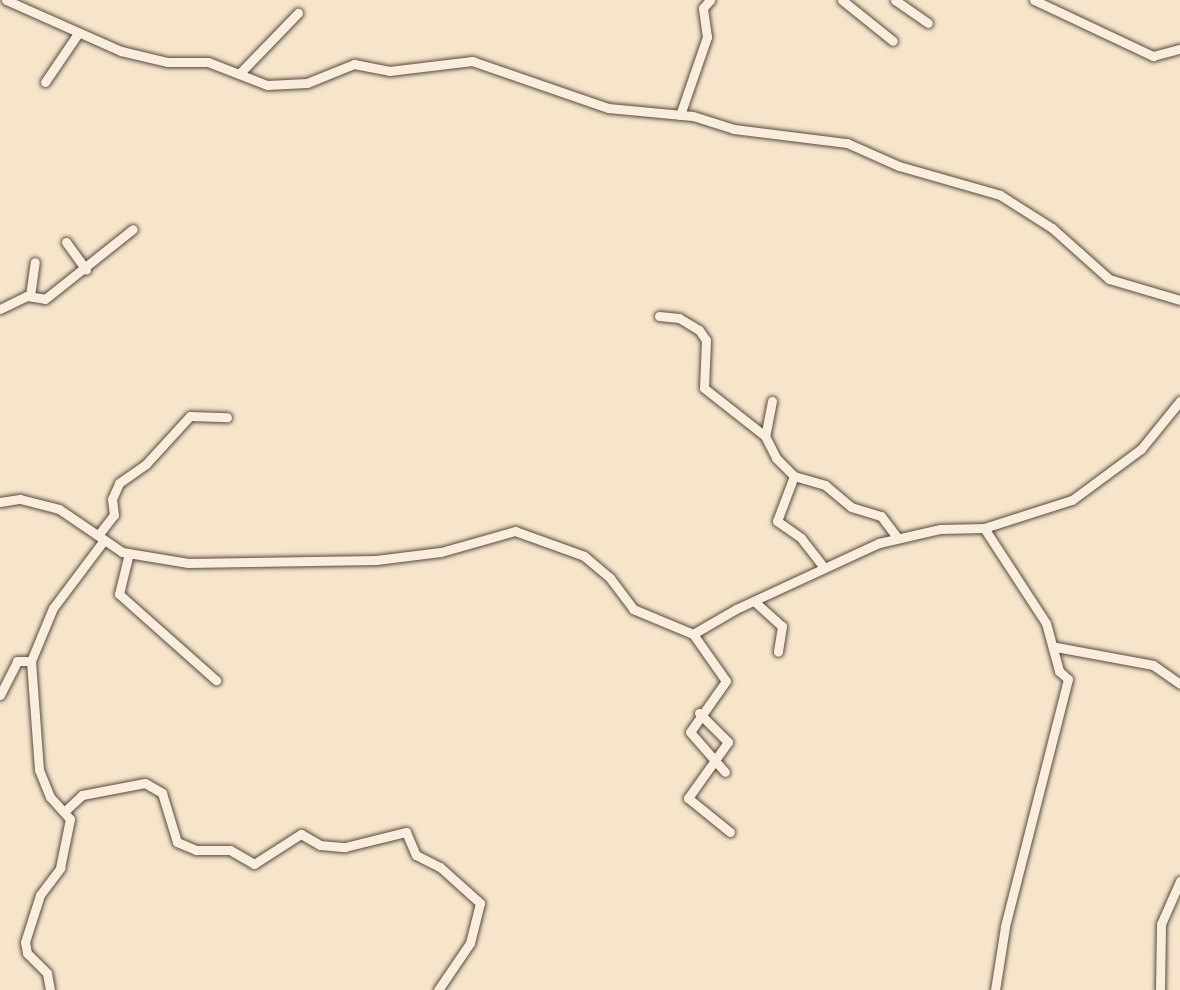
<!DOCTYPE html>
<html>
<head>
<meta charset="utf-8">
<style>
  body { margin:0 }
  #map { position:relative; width:1180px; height:990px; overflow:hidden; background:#f6e5cb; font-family:"Libre Bodoni",serif }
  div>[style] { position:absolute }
  .roads { filter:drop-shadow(0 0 2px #574a3e) drop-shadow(0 0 2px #574a3e) }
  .minor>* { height:9px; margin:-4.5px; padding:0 4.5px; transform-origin:4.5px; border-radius:4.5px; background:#f9eedd }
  span { translate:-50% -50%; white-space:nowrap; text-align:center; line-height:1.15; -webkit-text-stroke:6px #f9eedd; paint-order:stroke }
</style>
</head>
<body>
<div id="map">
  <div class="roads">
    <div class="minor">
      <div style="left:6px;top:0;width:126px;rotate:23.9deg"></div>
      <div style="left:121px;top:51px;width:47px;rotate:13.4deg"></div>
      <div style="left:167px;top:62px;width:41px"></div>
      <div style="left:208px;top:62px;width:63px;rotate:21.3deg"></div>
      <div style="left:267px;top:85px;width:40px;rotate:-2.9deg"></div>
      <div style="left:307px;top:83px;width:51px;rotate:-22deg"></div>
      <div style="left:354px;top:64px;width:36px;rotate:11deg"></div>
      <div style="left:389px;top:71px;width:84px;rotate:-6.9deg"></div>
      <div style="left:472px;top:61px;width:144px;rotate:19.1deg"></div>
      <div style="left:608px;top:108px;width:85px;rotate:5.4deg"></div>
      <div style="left:693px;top:116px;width:43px;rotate:17.6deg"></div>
      <div style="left:734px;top:129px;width:114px;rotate:7.1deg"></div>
      <div style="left:847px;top:143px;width:57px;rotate:23.9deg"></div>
      <div style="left:899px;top:166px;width:105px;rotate:16deg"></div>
      <div style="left:1000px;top:195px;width:62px;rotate:32.4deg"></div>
      <div style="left:1052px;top:228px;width:76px;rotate:41.8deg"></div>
      <div style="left:1109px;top:279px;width:74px;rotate:16.5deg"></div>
      <div style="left:842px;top:0;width:65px;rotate:38.8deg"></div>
      <div style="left:895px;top:0;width:40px;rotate:34.9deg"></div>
      <div style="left:1034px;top:0;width:132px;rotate:25.2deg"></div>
      <div style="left:1153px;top:56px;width:28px;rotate:-15deg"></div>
      <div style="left:239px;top:74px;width:85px;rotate:-46deg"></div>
      <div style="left:45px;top:82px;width:57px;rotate:-55.8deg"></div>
      <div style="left:680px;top:115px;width:83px;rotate:-70.9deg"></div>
      <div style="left:707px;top:37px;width:29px;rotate:-98deg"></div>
      <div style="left:703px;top:8px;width:11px;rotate:-49deg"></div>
      <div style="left:66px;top:242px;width:34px;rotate:54deg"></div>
      <div style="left:30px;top:296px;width:34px;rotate:-82deg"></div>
      <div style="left:0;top:309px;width:30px;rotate:-26deg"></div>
      <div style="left:27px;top:296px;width:18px;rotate:9deg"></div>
      <div style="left:45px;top:299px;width:112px;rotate:-38.5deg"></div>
      <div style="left:659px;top:316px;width:20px;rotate:6deg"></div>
      <div style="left:679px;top:318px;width:23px;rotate:31deg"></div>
      <div style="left:699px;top:330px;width:12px;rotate:55deg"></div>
      <div style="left:706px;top:340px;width:48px;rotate:92.4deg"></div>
      <div style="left:704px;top:388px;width:78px;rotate:38.2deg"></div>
      <div style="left:772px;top:401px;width:36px;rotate:101deg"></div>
      <div style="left:765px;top:436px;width:25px;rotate:63deg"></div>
      <div style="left:776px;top:458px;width:25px;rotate:45deg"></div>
      <div style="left:794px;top:476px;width:32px;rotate:16deg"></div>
      <div style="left:825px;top:485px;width:34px;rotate:40deg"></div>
      <div style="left:851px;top:507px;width:31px;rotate:17deg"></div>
      <div style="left:881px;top:516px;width:26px;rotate:53deg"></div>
      <div style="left:794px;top:476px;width:48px;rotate:110.7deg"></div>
      <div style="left:777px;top:521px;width:29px;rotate:35deg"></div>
      <div style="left:801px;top:538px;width:37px;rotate:52deg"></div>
      <div style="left:0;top:502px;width:20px;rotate:-9deg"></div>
      <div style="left:20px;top:499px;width:40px;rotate:14.4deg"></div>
      <div style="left:59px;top:509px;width:76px;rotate:34.3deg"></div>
      <div style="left:122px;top:552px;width:67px;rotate:9.5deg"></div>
      <div style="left:188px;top:563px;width:188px;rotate:-0.9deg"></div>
      <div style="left:376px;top:560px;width:65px;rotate:-7deg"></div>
      <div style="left:441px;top:552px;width:77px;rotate:-15.8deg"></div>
      <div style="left:515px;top:531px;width:73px;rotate:19.9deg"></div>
      <div style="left:584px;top:556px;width:34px;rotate:40deg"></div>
      <div style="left:610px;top:578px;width:39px;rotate:53deg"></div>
      <div style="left:633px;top:609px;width:65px;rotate:22.6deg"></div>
      <div style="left:693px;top:634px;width:50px;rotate:-30.2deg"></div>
      <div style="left:736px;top:609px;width:157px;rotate:-24.8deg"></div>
      <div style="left:879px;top:543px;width:63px;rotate:-12.9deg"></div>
      <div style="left:940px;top:529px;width:44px;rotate:-1.3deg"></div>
      <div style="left:984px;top:528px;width:92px;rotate:-17.7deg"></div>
      <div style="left:1072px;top:500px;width:86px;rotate:-36.5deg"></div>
      <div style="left:1141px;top:449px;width:62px;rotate:-50.9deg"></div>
      <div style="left:984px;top:528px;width:113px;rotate:56.9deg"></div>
      <div style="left:1046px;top:623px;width:50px;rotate:74.8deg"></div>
      <div style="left:1059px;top:671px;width:12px;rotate:42deg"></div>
      <div style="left:1068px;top:679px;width:256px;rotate:104.3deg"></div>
      <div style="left:1005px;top:927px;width:64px;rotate:99deg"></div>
      <div style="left:99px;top:534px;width:24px;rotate:-52deg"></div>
      <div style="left:114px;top:515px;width:16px;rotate:-97deg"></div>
      <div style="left:112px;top:499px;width:17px;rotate:-66deg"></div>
      <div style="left:119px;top:483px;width:33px;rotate:-35deg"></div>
      <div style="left:146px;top:464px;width:65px;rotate:-47.5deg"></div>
      <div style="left:190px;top:416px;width:37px;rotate:2deg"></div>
      <div style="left:129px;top:553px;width:42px;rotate:103.7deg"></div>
      <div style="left:119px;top:594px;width:130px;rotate:41.6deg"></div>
      <div style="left:755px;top:602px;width:36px;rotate:42deg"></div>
      <div style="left:782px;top:626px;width:26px;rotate:99deg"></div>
      <div style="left:693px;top:634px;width:57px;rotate:54.9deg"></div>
      <div style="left:726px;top:681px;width:62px;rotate:125.2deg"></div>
      <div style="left:690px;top:732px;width:53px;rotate:48.8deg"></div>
      <div style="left:1056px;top:647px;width:99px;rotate:10.5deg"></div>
      <div style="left:1153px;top:665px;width:33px;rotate:35deg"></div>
      <div style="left:0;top:695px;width:38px;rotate:-63deg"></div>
      <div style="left:17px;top:661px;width:14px"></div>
      <div style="left:699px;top:713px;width:41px;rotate:45deg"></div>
      <div style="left:728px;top:742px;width:69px;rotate:125.5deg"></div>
      <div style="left:688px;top:798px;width:54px;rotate:39deg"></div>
      <div style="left:66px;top:810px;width:22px;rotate:-43deg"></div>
      <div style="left:82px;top:795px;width:64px;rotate:-10.8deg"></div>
      <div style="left:145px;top:783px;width:20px;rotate:30deg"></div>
      <div style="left:162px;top:793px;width:51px;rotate:73deg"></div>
      <div style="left:177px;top:842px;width:21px;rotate:23deg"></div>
      <div style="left:196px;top:850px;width:34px"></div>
      <div style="left:230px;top:850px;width:28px;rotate:30deg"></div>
      <div style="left:254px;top:864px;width:56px;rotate:-32.6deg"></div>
      <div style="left:301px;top:834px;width:22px;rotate:30deg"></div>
      <div style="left:320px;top:845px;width:25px;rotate:5deg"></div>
      <div style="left:345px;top:847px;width:63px;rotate:-13.8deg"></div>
      <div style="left:406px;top:832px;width:25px;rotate:67deg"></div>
      <div style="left:416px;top:855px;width:27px;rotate:27deg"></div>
      <div style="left:440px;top:867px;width:54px;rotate:42deg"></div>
      <div style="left:480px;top:903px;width:41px;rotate:104deg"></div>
      <div style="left:470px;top:943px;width:57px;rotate:124.2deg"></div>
      <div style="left:50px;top:990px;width:17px;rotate:-100deg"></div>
      <div style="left:47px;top:973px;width:28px;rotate:-135deg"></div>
      <div style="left:27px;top:953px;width:11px;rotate:-100deg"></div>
      <div style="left:25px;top:942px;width:49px;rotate:-72.3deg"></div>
      <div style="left:40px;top:895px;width:34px;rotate:-53deg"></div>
      <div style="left:60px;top:868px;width:50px;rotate:-78.5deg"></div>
      <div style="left:70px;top:819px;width:30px;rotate:-132deg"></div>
      <div style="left:50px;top:797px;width:29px;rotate:-112deg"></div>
      <div style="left:39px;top:770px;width:109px;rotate:-94.2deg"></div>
      <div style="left:31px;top:661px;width:57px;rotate:-67.5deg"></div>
      <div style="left:53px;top:608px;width:85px;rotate:-53.1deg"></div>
      <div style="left:1160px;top:990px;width:66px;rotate:-89.1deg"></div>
      <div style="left:1161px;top:924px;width:47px;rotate:-66.2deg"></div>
    </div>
  </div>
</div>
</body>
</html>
